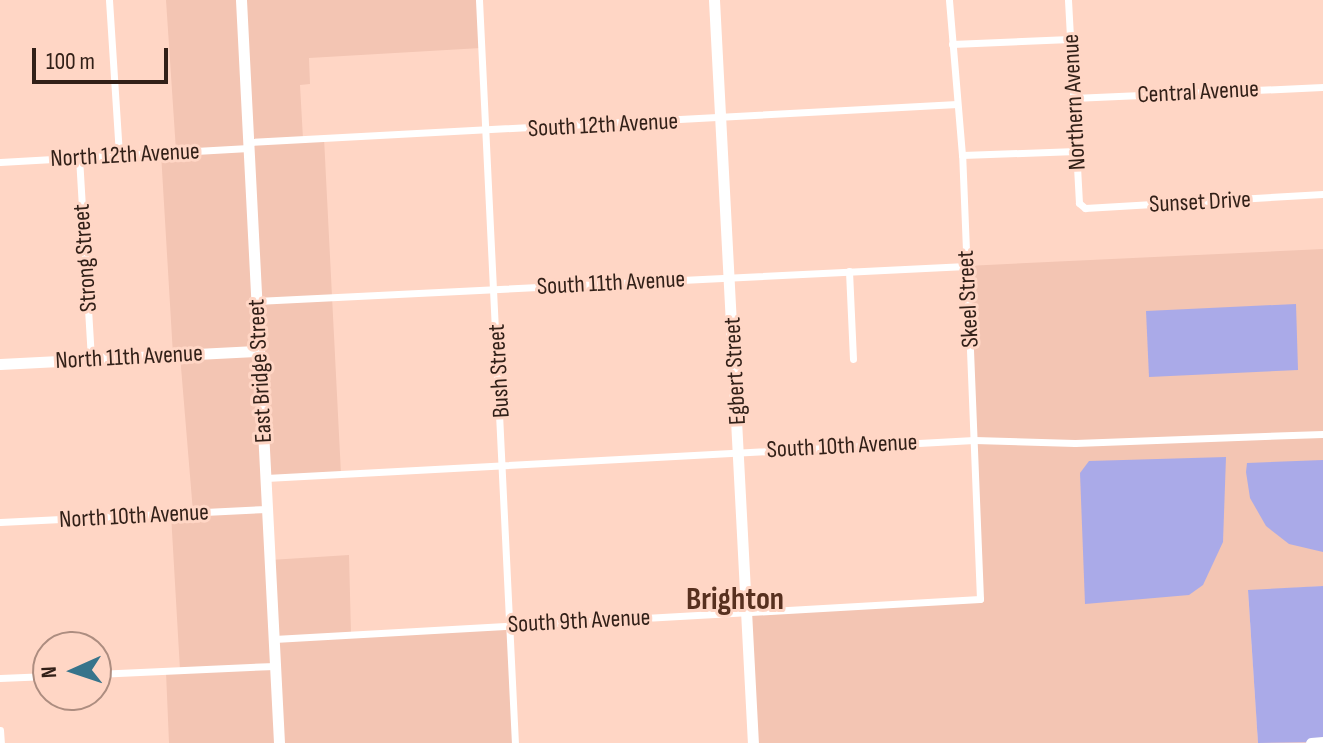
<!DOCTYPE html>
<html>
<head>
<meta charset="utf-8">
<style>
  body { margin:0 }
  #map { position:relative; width:1323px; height:743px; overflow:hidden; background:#ffd6c5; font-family:"Sofia Sans Condensed",sans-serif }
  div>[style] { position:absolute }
  .built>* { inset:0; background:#f3c5b3 }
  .green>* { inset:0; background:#aaaae8 }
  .street>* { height:7px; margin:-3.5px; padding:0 3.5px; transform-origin:3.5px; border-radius:3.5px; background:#fff }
  .secondary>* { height:11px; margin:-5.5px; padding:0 5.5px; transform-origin:5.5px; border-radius:5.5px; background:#fff }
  span { translate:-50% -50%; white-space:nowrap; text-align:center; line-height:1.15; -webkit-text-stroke:6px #ffd6c5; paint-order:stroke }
  .street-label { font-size:24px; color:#322018 }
  .district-label { font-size:32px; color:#57301f; font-weight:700 }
  .north { position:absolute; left:32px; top:631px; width:80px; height:80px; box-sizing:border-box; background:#ffd6c5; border:2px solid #ad8d80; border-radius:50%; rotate:267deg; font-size:22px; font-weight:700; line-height:32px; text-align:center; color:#322018 }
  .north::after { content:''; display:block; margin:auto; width:28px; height:36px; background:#37748b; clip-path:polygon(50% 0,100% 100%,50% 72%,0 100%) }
  .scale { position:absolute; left:32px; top:48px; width:136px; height:36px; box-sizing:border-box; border:4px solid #322018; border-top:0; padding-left:10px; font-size:24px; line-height:28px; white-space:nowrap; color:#322018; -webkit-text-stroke:6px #ffd6c5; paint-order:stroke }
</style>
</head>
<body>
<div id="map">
  <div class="built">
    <div style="clip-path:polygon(166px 0,479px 0,481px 48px,309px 58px,310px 84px,300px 85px,303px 139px,324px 138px,341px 474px,266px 478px,270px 560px,349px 555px,351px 634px,510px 624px,515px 743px,169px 743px,166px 672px,180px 670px,171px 514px,193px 512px,180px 355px,173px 355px,161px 153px,176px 151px)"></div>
    <div style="clip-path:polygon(1323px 249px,1323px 586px,1248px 591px,1258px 743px,753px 743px,746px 613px,980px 599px,966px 266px)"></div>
  </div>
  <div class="green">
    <div style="clip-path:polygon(1296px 304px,1298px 370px,1149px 377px,1146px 311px)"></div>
    <div style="clip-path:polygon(1226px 457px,1223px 542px,1203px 585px,1189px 595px,1085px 604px,1080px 473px,1089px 461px)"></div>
    <div style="clip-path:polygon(1323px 460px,1323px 552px,1289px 544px,1266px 526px,1250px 498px,1246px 472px,1247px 463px)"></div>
    <div style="clip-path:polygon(1323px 586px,1323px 742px,1258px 743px,1248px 590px)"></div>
  </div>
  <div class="street">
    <div style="left:109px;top:0;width:155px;rotate:86.3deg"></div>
    <div style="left:479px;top:0;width:744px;rotate:87.23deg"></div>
    <div style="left:1068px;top:0;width:203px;rotate:86.9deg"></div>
    <div style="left:1079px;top:203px;width:8px;rotate:40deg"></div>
    <div style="left:1085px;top:208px;width:238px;rotate:-3.4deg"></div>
    <div style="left:952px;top:44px;width:118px;rotate:-2.4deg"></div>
    <div style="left:1073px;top:98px;width:250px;rotate:-2.5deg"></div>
    <div style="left:249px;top:142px;width:709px;rotate:-3.07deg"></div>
    <div style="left:962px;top:155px;width:114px;rotate:-2deg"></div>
    <div style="left:79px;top:157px;width:202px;rotate:86.6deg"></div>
    <div style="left:0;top:162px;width:249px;rotate:-3.2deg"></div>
    <div style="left:849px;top:271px;width:88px;rotate:87.4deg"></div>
    <div style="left:256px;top:301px;width:711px;rotate:-2.82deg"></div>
    <div style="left:266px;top:478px;width:709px;rotate:-3.07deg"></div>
    <div style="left:974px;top:440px;width:101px;rotate:1.7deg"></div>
    <div style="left:1075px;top:443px;width:248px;rotate:-2.1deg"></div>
    <div style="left:0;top:522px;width:267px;rotate:-2.8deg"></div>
    <div style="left:274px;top:639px;width:707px;rotate:-3.24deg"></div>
    <div style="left:980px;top:599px;width:444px;rotate:-92.3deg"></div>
    <div style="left:962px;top:155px;width:156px;rotate:-94.8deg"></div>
    <div style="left:96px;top:674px;width:179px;rotate:-2.6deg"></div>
    <div style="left:0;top:678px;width:48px;rotate:-2.4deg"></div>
    <div style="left:0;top:730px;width:13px;rotate:86deg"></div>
  </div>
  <div class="secondary">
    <div style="left:241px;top:0;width:744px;rotate:87.07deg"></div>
    <div style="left:714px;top:0;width:744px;rotate:87deg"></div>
    <div style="left:0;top:364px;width:258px;rotate:-2.9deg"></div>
    <div style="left:1311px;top:743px;width:12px;rotate:-5deg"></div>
  </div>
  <div class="street-label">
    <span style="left:1198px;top:92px;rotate:-3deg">Central Avenue</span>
    <span style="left:1074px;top:102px;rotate:-93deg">Northern Avenue</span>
    <span style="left:603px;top:125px;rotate:-3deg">South 12th Avenue</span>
    <span style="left:125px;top:155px;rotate:-3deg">North 12th Avenue</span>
    <span style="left:1200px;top:202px;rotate:-3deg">Sunset Drive</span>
    <span style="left:85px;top:258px;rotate:-94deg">Strong Street</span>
    <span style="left:611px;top:283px;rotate:-3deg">South 11th Avenue</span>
    <span style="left:968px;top:299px;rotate:-93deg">Skeel Street</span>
    <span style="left:129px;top:357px;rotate:-3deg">North 11th Avenue</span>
    <span style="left:260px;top:371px;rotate:-93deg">East Bridge Street</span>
    <span style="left:499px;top:371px;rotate:-93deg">Bush Street</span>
    <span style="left:735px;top:371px;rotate:-93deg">Egbert Street</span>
    <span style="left:842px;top:446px;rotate:-3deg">South 10th Avenue</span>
    <span style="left:134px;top:516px;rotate:-3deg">North 10th Avenue</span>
    <span style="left:579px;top:621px;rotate:-3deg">South 9th Avenue</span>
  </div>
  <div class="district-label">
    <span style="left:735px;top:600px">Brighton</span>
  </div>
  <div class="north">N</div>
  <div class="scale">100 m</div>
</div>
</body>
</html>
